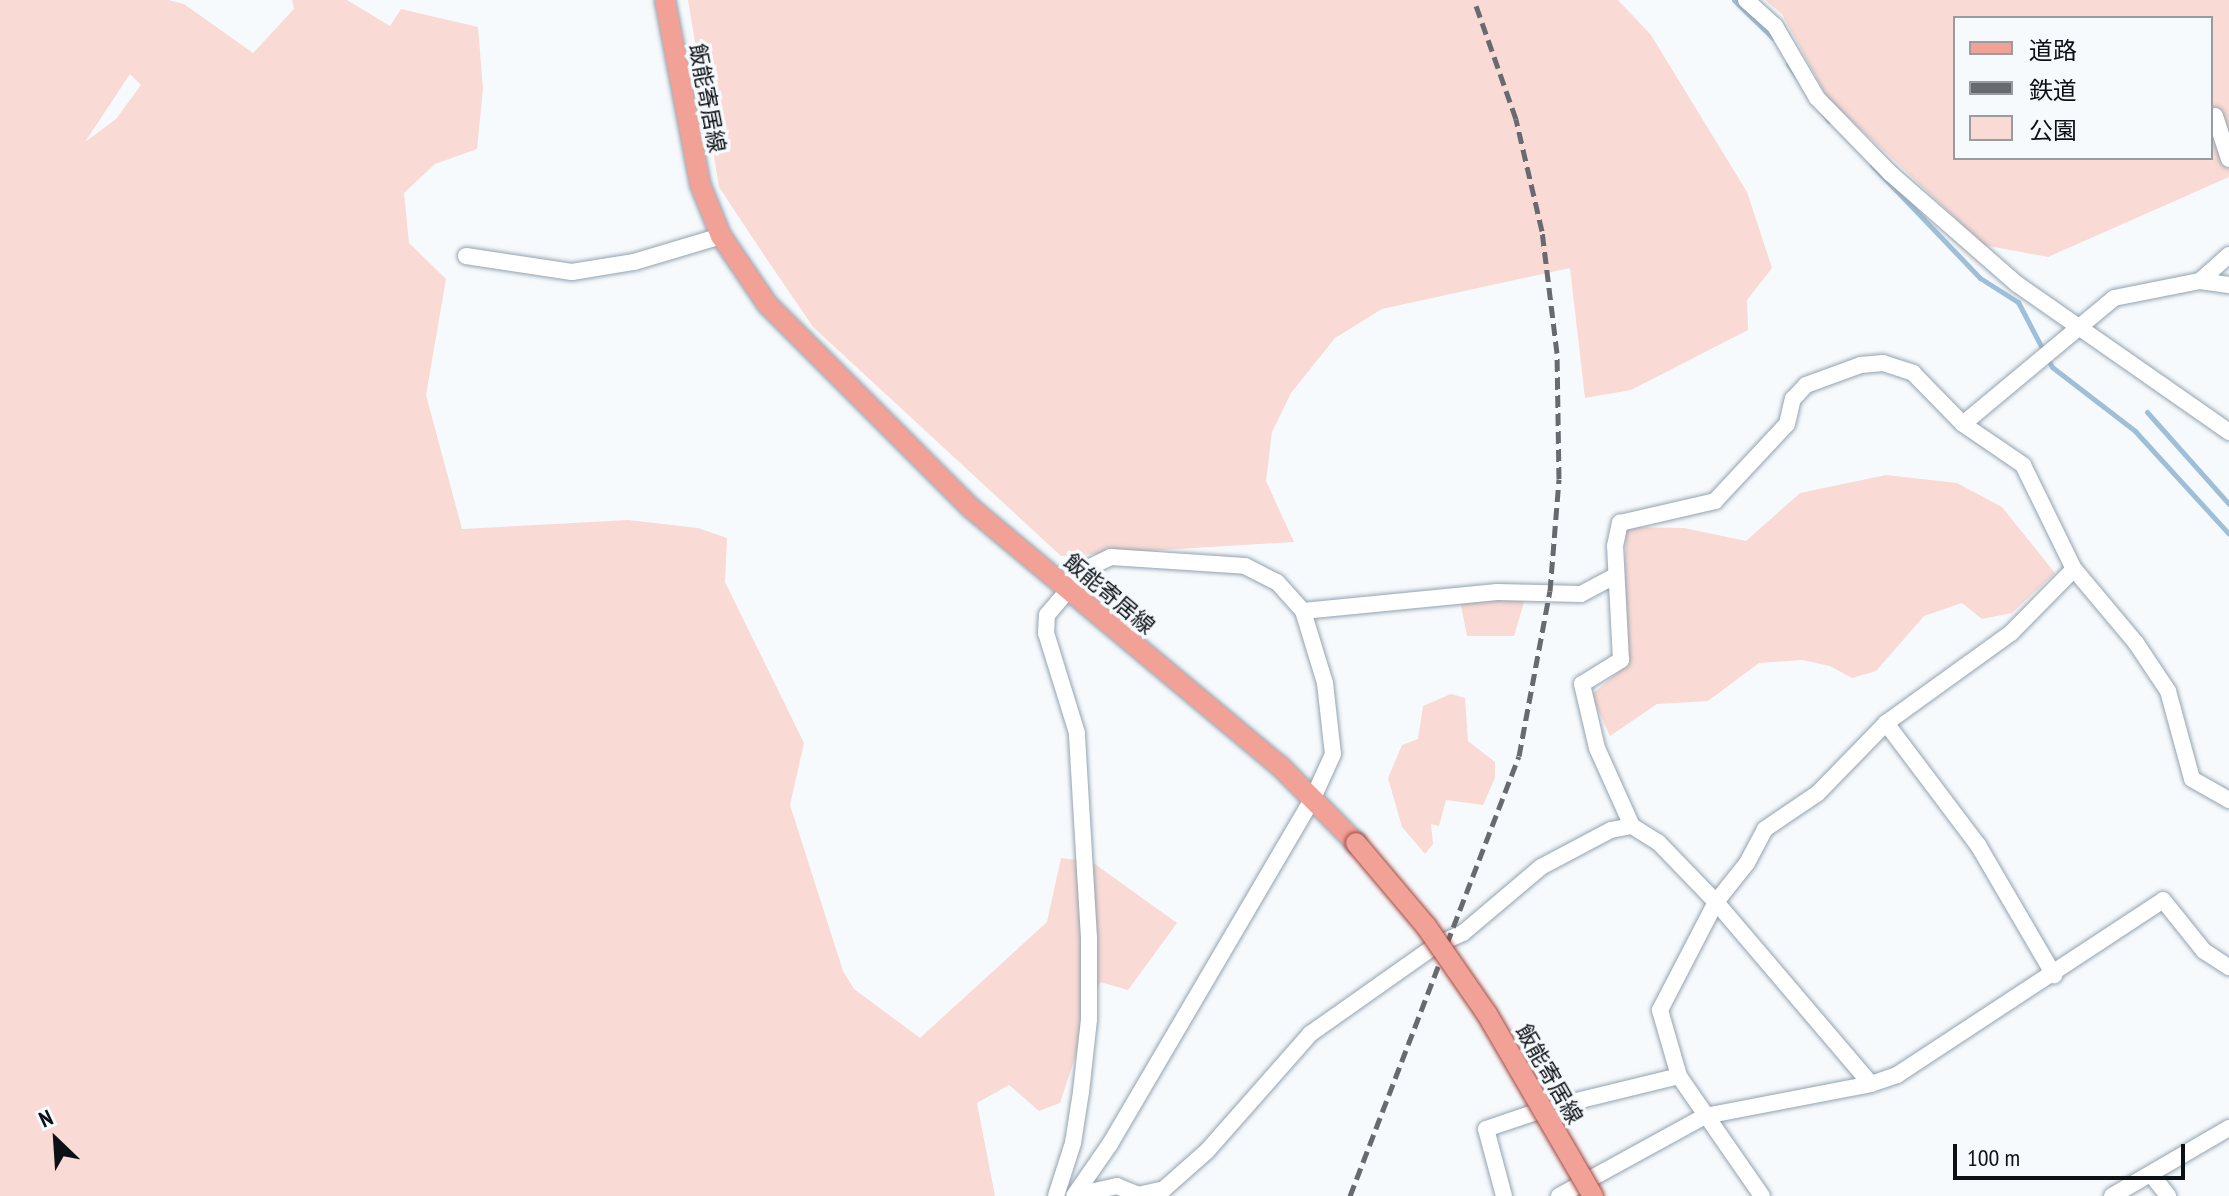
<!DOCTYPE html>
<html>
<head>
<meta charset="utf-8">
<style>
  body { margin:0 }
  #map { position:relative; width:2229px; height:1196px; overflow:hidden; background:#f7fafd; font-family:"PT Sans Narrow","Noto Sans JP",sans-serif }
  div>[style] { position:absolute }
  .green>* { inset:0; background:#f9dad5 }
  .stream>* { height:5px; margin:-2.5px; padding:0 2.5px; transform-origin:2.5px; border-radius:2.5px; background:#9fbfd9 }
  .roads { filter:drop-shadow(0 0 2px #93a3af) drop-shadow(0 0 2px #93a3af) }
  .minor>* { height:16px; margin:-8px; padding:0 8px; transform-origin:8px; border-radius:8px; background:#fff }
  .major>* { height:20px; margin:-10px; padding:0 10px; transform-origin:10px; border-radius:10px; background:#f2a197 }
  .rail>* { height:5px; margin-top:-2.5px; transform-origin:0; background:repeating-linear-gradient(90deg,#676b6f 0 12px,transparent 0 18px) }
  .bridges { filter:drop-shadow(0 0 2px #9c463d) drop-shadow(0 0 2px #9c463d) }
  .major-bridge>* { height:20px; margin:-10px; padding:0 10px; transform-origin:10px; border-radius:10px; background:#f2a197 }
  span { translate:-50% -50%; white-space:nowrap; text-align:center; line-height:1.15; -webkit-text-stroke:7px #f7fafd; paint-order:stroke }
  .street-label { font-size:22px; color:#0b1115 }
  .legend { position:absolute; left:1953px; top:16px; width:260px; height:144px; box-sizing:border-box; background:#f7fafd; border:2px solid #999da0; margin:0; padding:10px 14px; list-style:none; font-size:24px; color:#0b1115 }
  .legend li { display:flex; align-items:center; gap:16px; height:40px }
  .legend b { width:40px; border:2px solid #999da0 }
  .north { position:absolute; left:16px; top:1100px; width:80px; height:80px; -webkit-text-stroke:6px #f7fafd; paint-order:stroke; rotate:335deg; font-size:22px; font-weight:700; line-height:32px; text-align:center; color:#0b1115 }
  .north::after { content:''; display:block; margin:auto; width:28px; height:36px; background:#0b1115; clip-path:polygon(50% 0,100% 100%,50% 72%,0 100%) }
  .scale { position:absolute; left:1953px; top:1144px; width:232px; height:36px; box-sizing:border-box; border:4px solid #0b1115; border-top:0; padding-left:10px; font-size:24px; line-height:28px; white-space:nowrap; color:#0b1115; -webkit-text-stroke:6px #f7fafd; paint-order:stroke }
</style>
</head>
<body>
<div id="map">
  <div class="green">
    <div style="clip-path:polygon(evenodd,0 0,168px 0,184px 4px,253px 53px,294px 9px,292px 0,347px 0,390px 26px,401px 9px,478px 27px,483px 89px,477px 149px,435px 164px,404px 193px,409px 243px,446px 279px,426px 395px,462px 529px,628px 520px,698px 528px,727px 538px,725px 582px,804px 743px,790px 805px,843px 971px,854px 989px,920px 1038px,1047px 922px,1061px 858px,1092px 862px,1177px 923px,1128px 990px,1100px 982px,1060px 1103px,1039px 1111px,1009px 1085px,977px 1103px,995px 1196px,0 1196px,0 0,130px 74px,141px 85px,116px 119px,85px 142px,130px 74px)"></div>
    <div style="clip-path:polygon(688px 0,1618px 0,1651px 35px,1747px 192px,1772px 268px,1747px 300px,1748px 330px,1631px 390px,1585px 398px,1570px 268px,1382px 309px,1335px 338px,1291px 393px,1272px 432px,1266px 481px,1294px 542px,1061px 556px,813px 327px,762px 252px,719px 187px)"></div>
    <div style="clip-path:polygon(evenodd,1765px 0,2229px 0,2229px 177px,2048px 257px,1984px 245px,1827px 97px,1782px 14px,1765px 0,1955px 18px,2211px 18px,2211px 158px,1955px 158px,1955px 18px)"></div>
    <div style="clip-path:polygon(1886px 475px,1957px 483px,2002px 507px,2055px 573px,2012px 613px,1982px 619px,1962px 603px,1924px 616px,1876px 671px,1852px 678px,1830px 666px,1802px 660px,1759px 663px,1708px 701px,1657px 704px,1610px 736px,1591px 695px,1623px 668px,1626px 527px,1684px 528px,1746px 541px,1800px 493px)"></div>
    <div style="clip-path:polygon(1519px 596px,1524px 602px,1514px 636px,1467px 636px,1460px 601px)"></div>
    <div style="clip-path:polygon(1451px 694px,1465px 698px,1468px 741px,1495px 762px,1495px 778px,1483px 805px,1446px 800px,1439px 826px,1431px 824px,1433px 844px,1425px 854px,1402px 827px,1388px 778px,1402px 745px,1418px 739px,1423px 706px)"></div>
  </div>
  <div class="stream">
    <div style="left:1734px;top:0;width:54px;rotate:44.3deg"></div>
    <div style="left:1788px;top:64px;width:70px;rotate:54.3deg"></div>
    <div style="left:1872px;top:165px;width:156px;rotate:46.3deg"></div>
    <div style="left:1980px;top:278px;width:45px;rotate:32.3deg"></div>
    <div style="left:2018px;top:302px;width:73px;rotate:62.4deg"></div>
    <div style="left:2052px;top:367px;width:105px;rotate:37.6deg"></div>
    <div style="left:2135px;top:431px;width:139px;rotate:47.6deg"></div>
    <div style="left:2147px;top:412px;width:123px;rotate:48.3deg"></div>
  </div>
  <div class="roads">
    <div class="minor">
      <div style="left:1746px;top:0;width:39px;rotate:42deg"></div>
      <div style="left:1775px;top:26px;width:83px;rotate:59.7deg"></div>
      <div style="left:1817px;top:98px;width:105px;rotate:45.8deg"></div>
      <div style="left:1890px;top:173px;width:169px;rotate:41.2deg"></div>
      <div style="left:2017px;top:284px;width:259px;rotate:34.9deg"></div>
      <div style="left:2215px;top:116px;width:45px;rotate:72deg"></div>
      <div style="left:466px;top:256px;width:107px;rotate:8.6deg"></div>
      <div style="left:572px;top:272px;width:63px;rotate:-9.2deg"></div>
      <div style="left:634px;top:262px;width:91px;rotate:-16.6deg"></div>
      <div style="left:2200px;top:281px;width:39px;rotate:-42deg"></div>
      <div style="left:1963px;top:424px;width:197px;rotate:-39.8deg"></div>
      <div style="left:2114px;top:298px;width:88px;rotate:-11.2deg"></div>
      <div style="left:2200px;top:281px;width:29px;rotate:8deg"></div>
      <div style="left:1303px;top:611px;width:195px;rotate:-5.6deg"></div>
      <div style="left:1497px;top:592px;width:84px;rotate:1.4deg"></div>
      <div style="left:1581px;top:594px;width:40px;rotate:-28deg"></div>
      <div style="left:1886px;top:723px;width:153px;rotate:53deg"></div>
      <div style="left:1978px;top:845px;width:151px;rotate:59.7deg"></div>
      <div style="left:1632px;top:826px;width:85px;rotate:-114.2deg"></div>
      <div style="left:1597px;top:748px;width:66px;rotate:-103.2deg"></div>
      <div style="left:1582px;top:684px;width:46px;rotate:-31.6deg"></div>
      <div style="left:1621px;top:660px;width:114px;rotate:-93deg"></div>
      <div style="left:1615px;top:546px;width:24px;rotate:-78deg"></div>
      <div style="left:1620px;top:523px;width:98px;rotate:-13deg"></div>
      <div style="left:1715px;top:501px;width:105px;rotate:-46.9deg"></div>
      <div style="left:1787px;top:424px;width:26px;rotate:-77deg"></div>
      <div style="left:1793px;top:399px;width:19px;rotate:-47deg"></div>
      <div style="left:1806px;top:385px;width:59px;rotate:-20deg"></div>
      <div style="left:1861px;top:365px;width:22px;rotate:-5deg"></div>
      <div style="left:1883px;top:363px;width:32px;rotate:18deg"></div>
      <div style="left:1913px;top:373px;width:71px;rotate:45.6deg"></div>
      <div style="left:1963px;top:424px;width:73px;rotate:34.3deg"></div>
      <div style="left:2023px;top:465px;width:116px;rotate:63.9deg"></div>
      <div style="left:2074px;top:569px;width:97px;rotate:50deg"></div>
      <div style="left:2136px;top:643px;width:58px;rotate:56.3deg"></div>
      <div style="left:2168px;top:691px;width:91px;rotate:74.7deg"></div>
      <div style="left:2192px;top:779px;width:43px;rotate:29.6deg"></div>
      <div style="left:2151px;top:1174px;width:28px;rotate:52deg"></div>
      <div style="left:1076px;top:1195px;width:42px;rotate:-12.4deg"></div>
      <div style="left:1117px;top:1186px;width:23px;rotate:23deg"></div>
      <div style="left:1138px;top:1195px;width:27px;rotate:-13deg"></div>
      <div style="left:1164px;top:1189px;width:57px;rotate:-41.5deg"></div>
      <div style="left:1207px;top:1151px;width:156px;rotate:-48.6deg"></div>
      <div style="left:1310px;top:1034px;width:154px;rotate:-35.2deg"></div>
      <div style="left:1436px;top:945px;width:30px;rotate:-24deg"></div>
      <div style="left:1463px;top:933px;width:102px;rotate:-40.2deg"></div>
      <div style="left:1541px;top:867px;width:79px;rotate:-27.9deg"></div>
      <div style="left:1611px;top:830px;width:21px;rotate:-11deg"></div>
      <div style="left:1632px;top:826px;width:31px;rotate:32deg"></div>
      <div style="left:1658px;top:842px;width:83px;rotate:46deg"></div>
      <div style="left:1716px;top:902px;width:239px;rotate:49.6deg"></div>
      <div style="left:1871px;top:1084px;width:28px;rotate:-19deg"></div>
      <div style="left:1897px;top:1075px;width:318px;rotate:-33.3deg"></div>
      <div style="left:2163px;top:900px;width:65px;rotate:51.2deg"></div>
      <div style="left:2204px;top:951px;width:30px;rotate:33deg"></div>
      <div style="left:1056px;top:1196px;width:56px;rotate:-72.2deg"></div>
      <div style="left:1073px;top:1143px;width:52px;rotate:-81.1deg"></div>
      <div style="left:1081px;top:1092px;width:73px;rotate:-83.7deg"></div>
      <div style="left:1089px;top:1019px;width:81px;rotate:-90deg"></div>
      <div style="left:1089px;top:938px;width:205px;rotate:-93.4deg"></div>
      <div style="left:1077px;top:733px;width:105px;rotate:-107.2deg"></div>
      <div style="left:1046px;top:633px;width:18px;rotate:-87deg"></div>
      <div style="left:1047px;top:615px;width:60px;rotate:-49.7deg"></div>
      <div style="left:1086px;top:569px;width:28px;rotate:-26deg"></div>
      <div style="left:1111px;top:557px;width:134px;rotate:3.8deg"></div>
      <div style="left:1245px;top:566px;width:36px;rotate:27deg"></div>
      <div style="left:1277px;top:582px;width:39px;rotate:48deg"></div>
      <div style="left:1303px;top:611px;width:75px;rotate:73deg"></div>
      <div style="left:1325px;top:683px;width:71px;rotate:83.6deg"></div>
      <div style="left:1333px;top:754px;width:48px;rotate:114.4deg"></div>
      <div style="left:1313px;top:798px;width:401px;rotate:120.4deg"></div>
      <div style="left:1110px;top:1144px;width:63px;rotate:124.7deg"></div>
      <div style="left:1504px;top:1196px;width:69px;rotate:-105deg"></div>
      <div style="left:1486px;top:1129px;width:65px;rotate:-18.7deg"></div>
      <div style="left:1548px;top:1108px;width:135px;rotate:-13.7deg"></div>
      <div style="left:1559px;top:1196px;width:166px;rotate:-28.7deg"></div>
      <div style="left:1705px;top:1116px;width:169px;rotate:-10.9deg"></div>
      <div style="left:1762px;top:1196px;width:146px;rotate:-124.7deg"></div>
      <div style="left:1679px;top:1076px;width:69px;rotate:-106.1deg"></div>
      <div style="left:1660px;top:1010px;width:122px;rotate:-62.6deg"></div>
      <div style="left:1716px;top:902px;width:50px;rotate:-51.5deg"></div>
      <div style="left:1747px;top:863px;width:38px;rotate:-62deg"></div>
      <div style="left:1765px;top:829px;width:64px;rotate:-34.2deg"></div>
      <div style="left:1818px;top:793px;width:98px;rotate:-45.8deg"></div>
      <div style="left:1886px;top:723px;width:155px;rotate:-35.8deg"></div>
      <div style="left:2012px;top:632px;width:88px;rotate:-45.5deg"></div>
      <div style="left:2112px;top:1196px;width:135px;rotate:-30.2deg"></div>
    </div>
    <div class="major">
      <div style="left:665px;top:0;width:187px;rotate:79.2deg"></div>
      <div style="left:700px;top:184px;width:56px;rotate:68deg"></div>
      <div style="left:721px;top:236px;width:82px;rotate:55.9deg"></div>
      <div style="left:767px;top:304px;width:288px;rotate:45deg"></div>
      <div style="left:971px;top:508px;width:403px;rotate:39.9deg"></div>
      <div style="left:1280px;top:766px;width:108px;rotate:45.4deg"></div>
    </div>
  </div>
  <div class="rail">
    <div style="left:1350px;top:1196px;width:471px;rotate:-69deg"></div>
    <div style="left:1519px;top:756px;width:168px;rotate:-79.4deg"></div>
    <div style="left:1550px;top:591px;width:112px;rotate:-85.4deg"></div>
    <div style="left:1559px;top:479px;width:126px;rotate:-90.9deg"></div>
    <div style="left:1557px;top:353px;width:123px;rotate:-97deg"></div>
    <div style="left:1542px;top:231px;width:115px;rotate:-103.1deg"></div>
    <div style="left:1516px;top:119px;width:126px;rotate:-109.4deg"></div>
  </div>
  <div class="bridges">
    <div class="major-bridge">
      <div style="left:1356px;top:843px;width:109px;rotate:49.9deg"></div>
      <div style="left:1426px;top:926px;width:107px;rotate:55.3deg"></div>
      <div style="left:1487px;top:1014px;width:211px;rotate:59.8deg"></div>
    </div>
  </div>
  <div class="street-label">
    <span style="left:707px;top:98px;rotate:79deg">飯能寄居線</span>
    <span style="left:1109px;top:594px;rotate:40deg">飯能寄居線</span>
    <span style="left:1549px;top:1074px;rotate:60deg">飯能寄居線</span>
  </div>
  <ul class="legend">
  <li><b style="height:10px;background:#f2a197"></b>道路</li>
  <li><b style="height:10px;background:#676b6f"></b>鉄道</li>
  <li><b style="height:22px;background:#f9dad5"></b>公園</li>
  </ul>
  <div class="north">N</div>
  <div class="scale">100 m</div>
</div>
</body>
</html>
